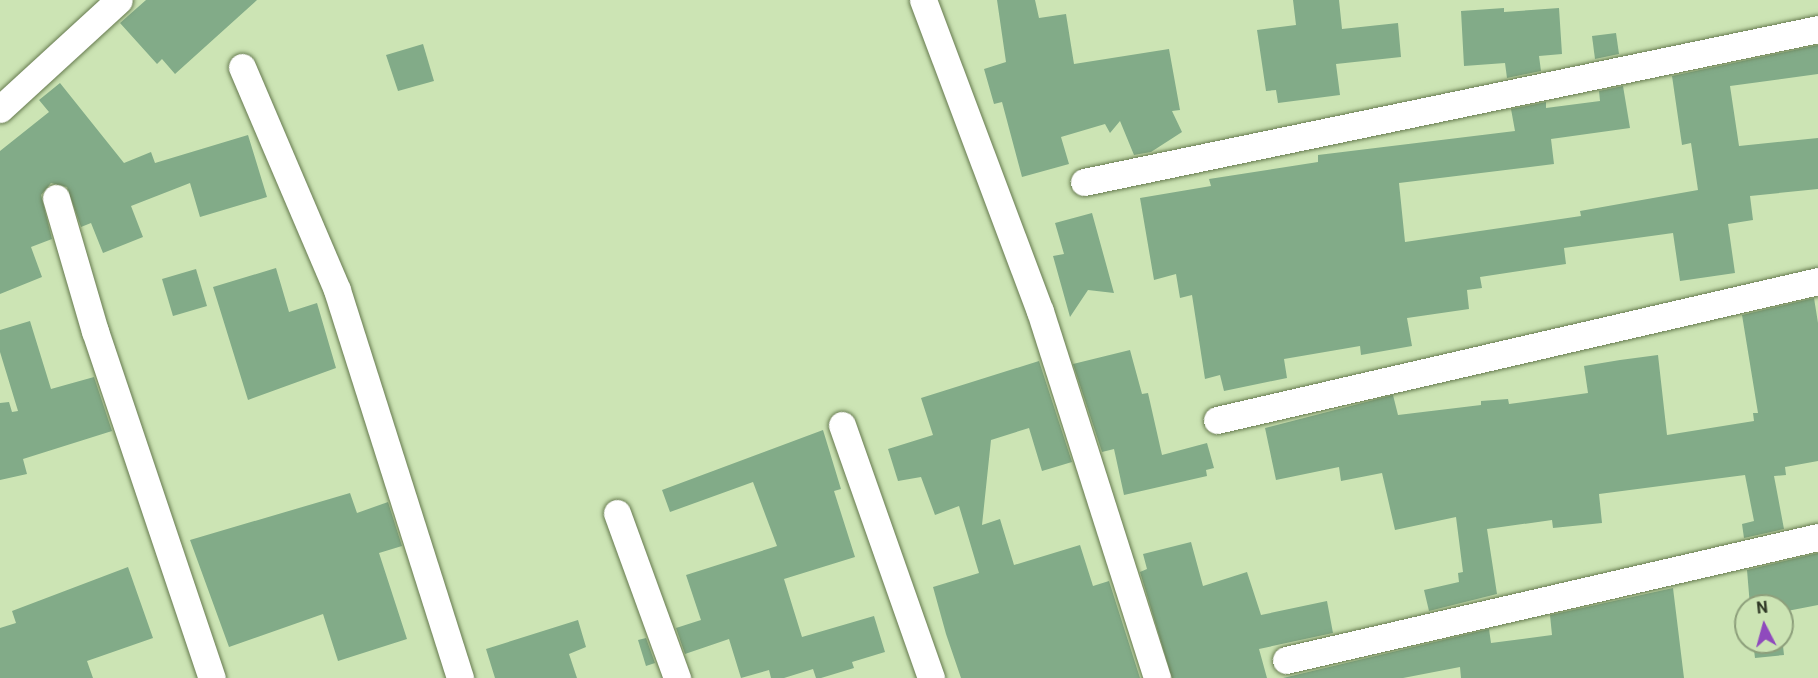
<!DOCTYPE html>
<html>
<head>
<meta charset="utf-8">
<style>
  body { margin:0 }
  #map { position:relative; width:1818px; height:678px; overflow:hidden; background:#cce4b4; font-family:Roboto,sans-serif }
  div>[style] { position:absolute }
  .building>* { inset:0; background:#82ab88 }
  .roads { filter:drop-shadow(0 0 2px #65794e) drop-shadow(0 0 2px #65794e) }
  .minor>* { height:27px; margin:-13.5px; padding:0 13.5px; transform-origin:13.5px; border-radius:13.5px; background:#fff }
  span { translate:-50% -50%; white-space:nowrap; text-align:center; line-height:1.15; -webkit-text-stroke:6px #cce4b4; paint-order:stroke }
  .north { position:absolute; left:1734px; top:594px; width:60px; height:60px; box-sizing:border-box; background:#cce4b4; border:2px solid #8d9f7b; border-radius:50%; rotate:354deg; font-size:16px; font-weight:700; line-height:24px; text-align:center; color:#2e3725 }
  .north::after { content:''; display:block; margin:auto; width:21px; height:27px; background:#8f4abd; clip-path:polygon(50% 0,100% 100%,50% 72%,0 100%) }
</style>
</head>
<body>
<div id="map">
  <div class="building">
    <div style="clip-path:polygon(146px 0,257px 0,175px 74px,162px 59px,157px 64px,120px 23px)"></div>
    <div style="clip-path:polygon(997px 0,1035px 0,1039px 18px,1066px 14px,1074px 64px,1169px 49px,1180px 110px,1172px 111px,1182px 132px,1151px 152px,1134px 155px,1120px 121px,1110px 133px,1105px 124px,1061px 137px,1069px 164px,1022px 177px,1002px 102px,994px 104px,984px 69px,1006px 62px)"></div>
    <div style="clip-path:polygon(1293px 0,1339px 0,1342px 29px,1398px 23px,1401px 57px,1336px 64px,1340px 95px,1278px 103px,1276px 90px,1266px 91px,1257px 30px,1296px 25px)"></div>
    <div style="clip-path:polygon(1504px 8px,1504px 12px,1559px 8px,1562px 54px,1539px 56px,1541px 71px,1507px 78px,1505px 63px,1464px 66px,1461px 11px)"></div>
    <div style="clip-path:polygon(1616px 33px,1619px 54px,1595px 59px,1592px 36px)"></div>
    <div style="clip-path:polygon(423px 44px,434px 81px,398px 91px,386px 55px)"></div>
    <div style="clip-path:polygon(1818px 45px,1818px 74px,1730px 86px,1739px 146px,1818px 138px,1818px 189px,1750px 196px,1753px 220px,1728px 224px,1735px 273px,1680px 281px,1673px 233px,1564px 248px,1566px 264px,1480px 277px,1482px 288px,1467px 290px,1469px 309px,1407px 318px,1412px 346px,1361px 355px,1360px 346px,1284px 359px,1287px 378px,1224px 391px,1220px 375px,1205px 379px,1192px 295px,1180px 298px,1176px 274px,1154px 280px,1140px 198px,1211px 186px,1209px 179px,1318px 162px,1318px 155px,1515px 131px,1511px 109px,1546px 102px,1546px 108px,1600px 101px,1599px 91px,1623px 86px,1630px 128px,1551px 139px,1554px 164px,1399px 183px,1405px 242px,1581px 216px,1580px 211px,1698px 190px,1691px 143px,1682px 145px,1672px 76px)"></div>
    <div style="clip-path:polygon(60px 83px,124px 163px,151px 152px,155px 163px,248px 135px,267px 197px,200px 217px,190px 183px,131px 206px,143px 237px,103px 253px,91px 223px,81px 227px,67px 187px,51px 183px,41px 195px,52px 239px,31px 247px,42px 277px,0 294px,0 151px,49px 112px,39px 100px)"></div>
    <div style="clip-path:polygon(1092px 213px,1114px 293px,1088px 290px,1070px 317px,1053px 256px,1064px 254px,1055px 223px)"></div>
    <div style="clip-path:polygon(276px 268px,289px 312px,317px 303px,336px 368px,248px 400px,213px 287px)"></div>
    <div style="clip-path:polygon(196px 269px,207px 306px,173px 316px,162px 279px)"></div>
    <div style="clip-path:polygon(1814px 298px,1818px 323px,1818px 461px,1785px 467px,1786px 475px,1774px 476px,1784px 529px,1744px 538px,1742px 524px,1754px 521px,1745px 475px,1599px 494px,1602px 523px,1553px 528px,1552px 520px,1487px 529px,1497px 594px,1429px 611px,1424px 590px,1459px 582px,1458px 573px,1463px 572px,1456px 517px,1395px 530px,1382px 473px,1341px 481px,1339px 467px,1276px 480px,1265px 428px,1393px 395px,1398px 415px,1481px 405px,1481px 401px,1508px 399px,1509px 404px,1588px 393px,1584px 366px,1620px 360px,1658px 355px,1667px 435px,1754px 421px,1753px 413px,1758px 413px,1742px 315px)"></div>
    <div style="clip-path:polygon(30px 321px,51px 389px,94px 377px,112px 431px,23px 459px,27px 474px,0 480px,0 403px,9px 402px,12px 412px,18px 411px,0 352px,0 330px)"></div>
    <div style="clip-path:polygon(1130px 350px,1142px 394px,1148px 393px,1162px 455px,1207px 443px,1214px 468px,1206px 470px,1207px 476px,1124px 495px,1114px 449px,1102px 452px,1073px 364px)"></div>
    <div style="clip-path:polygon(1039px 361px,1072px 462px,1042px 471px,1029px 428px,991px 440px,982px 525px,1000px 519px,1014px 565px,1080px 545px,1093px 586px,1109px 581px,1140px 678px,961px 678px,946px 634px,933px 587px,979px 573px,959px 506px,935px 515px,921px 477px,898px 481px,888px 449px,933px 435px,921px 398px)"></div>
    <div style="clip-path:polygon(823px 430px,841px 489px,834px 491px,855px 557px,784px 579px,802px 637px,874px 616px,885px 652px,852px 662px,854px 668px,821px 678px,816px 678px,813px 669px,784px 678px,771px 678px,769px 670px,741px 678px,729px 639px,685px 654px,676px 628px,701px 620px,686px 575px,777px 546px,753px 482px,670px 512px,662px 490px)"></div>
    <div style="clip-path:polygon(350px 493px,357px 513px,388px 502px,402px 546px,379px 553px,407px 639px,338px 661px,323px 614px,229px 647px,190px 540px)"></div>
    <div style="clip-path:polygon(1191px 542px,1203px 586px,1247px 572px,1261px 615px,1327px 601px,1333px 633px,1259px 649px,1267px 678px,1172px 678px,1140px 572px,1147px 569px,1143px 554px)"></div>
    <div style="clip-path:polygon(1818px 553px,1818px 605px,1782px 612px,1782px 606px,1750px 606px,1747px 570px)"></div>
    <div style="clip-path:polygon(128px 567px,153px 638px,87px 661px,93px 678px,0 678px,0 628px,16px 623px,12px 611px)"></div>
    <div style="clip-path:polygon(1673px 588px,1684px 678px,1461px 678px,1460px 667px,1403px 678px,1283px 678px,1489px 629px,1491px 643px,1552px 635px,1550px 615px)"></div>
    <div style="clip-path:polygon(578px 620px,586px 647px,569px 654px,577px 678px,495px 678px,486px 649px)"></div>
    <div style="clip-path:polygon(1782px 637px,1784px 655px,1755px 658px,1753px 642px,1782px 642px)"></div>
    <div style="clip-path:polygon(646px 638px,655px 663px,646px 666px,638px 640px)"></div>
  </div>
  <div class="roads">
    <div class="minor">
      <div style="left:923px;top:0;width:332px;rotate:69.4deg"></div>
      <div style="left:1040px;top:311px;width:385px;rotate:72.3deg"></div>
      <div style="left:242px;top:67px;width:242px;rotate:66.9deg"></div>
      <div style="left:337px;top:290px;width:407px;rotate:72.4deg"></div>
      <div style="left:0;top:109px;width:161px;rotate:-42.5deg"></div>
      <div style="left:1084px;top:182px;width:750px;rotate:-11.77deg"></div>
      <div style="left:56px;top:198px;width:139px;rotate:73.7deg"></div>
      <div style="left:95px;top:331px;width:366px;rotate:71.4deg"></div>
      <div style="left:1217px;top:420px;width:617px;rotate:-13.02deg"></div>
      <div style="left:842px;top:425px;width:268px;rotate:70.6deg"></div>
      <div style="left:617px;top:513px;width:176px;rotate:70deg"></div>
      <div style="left:1286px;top:660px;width:546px;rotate:-13.02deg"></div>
    </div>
  </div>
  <div class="north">N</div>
</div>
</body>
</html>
